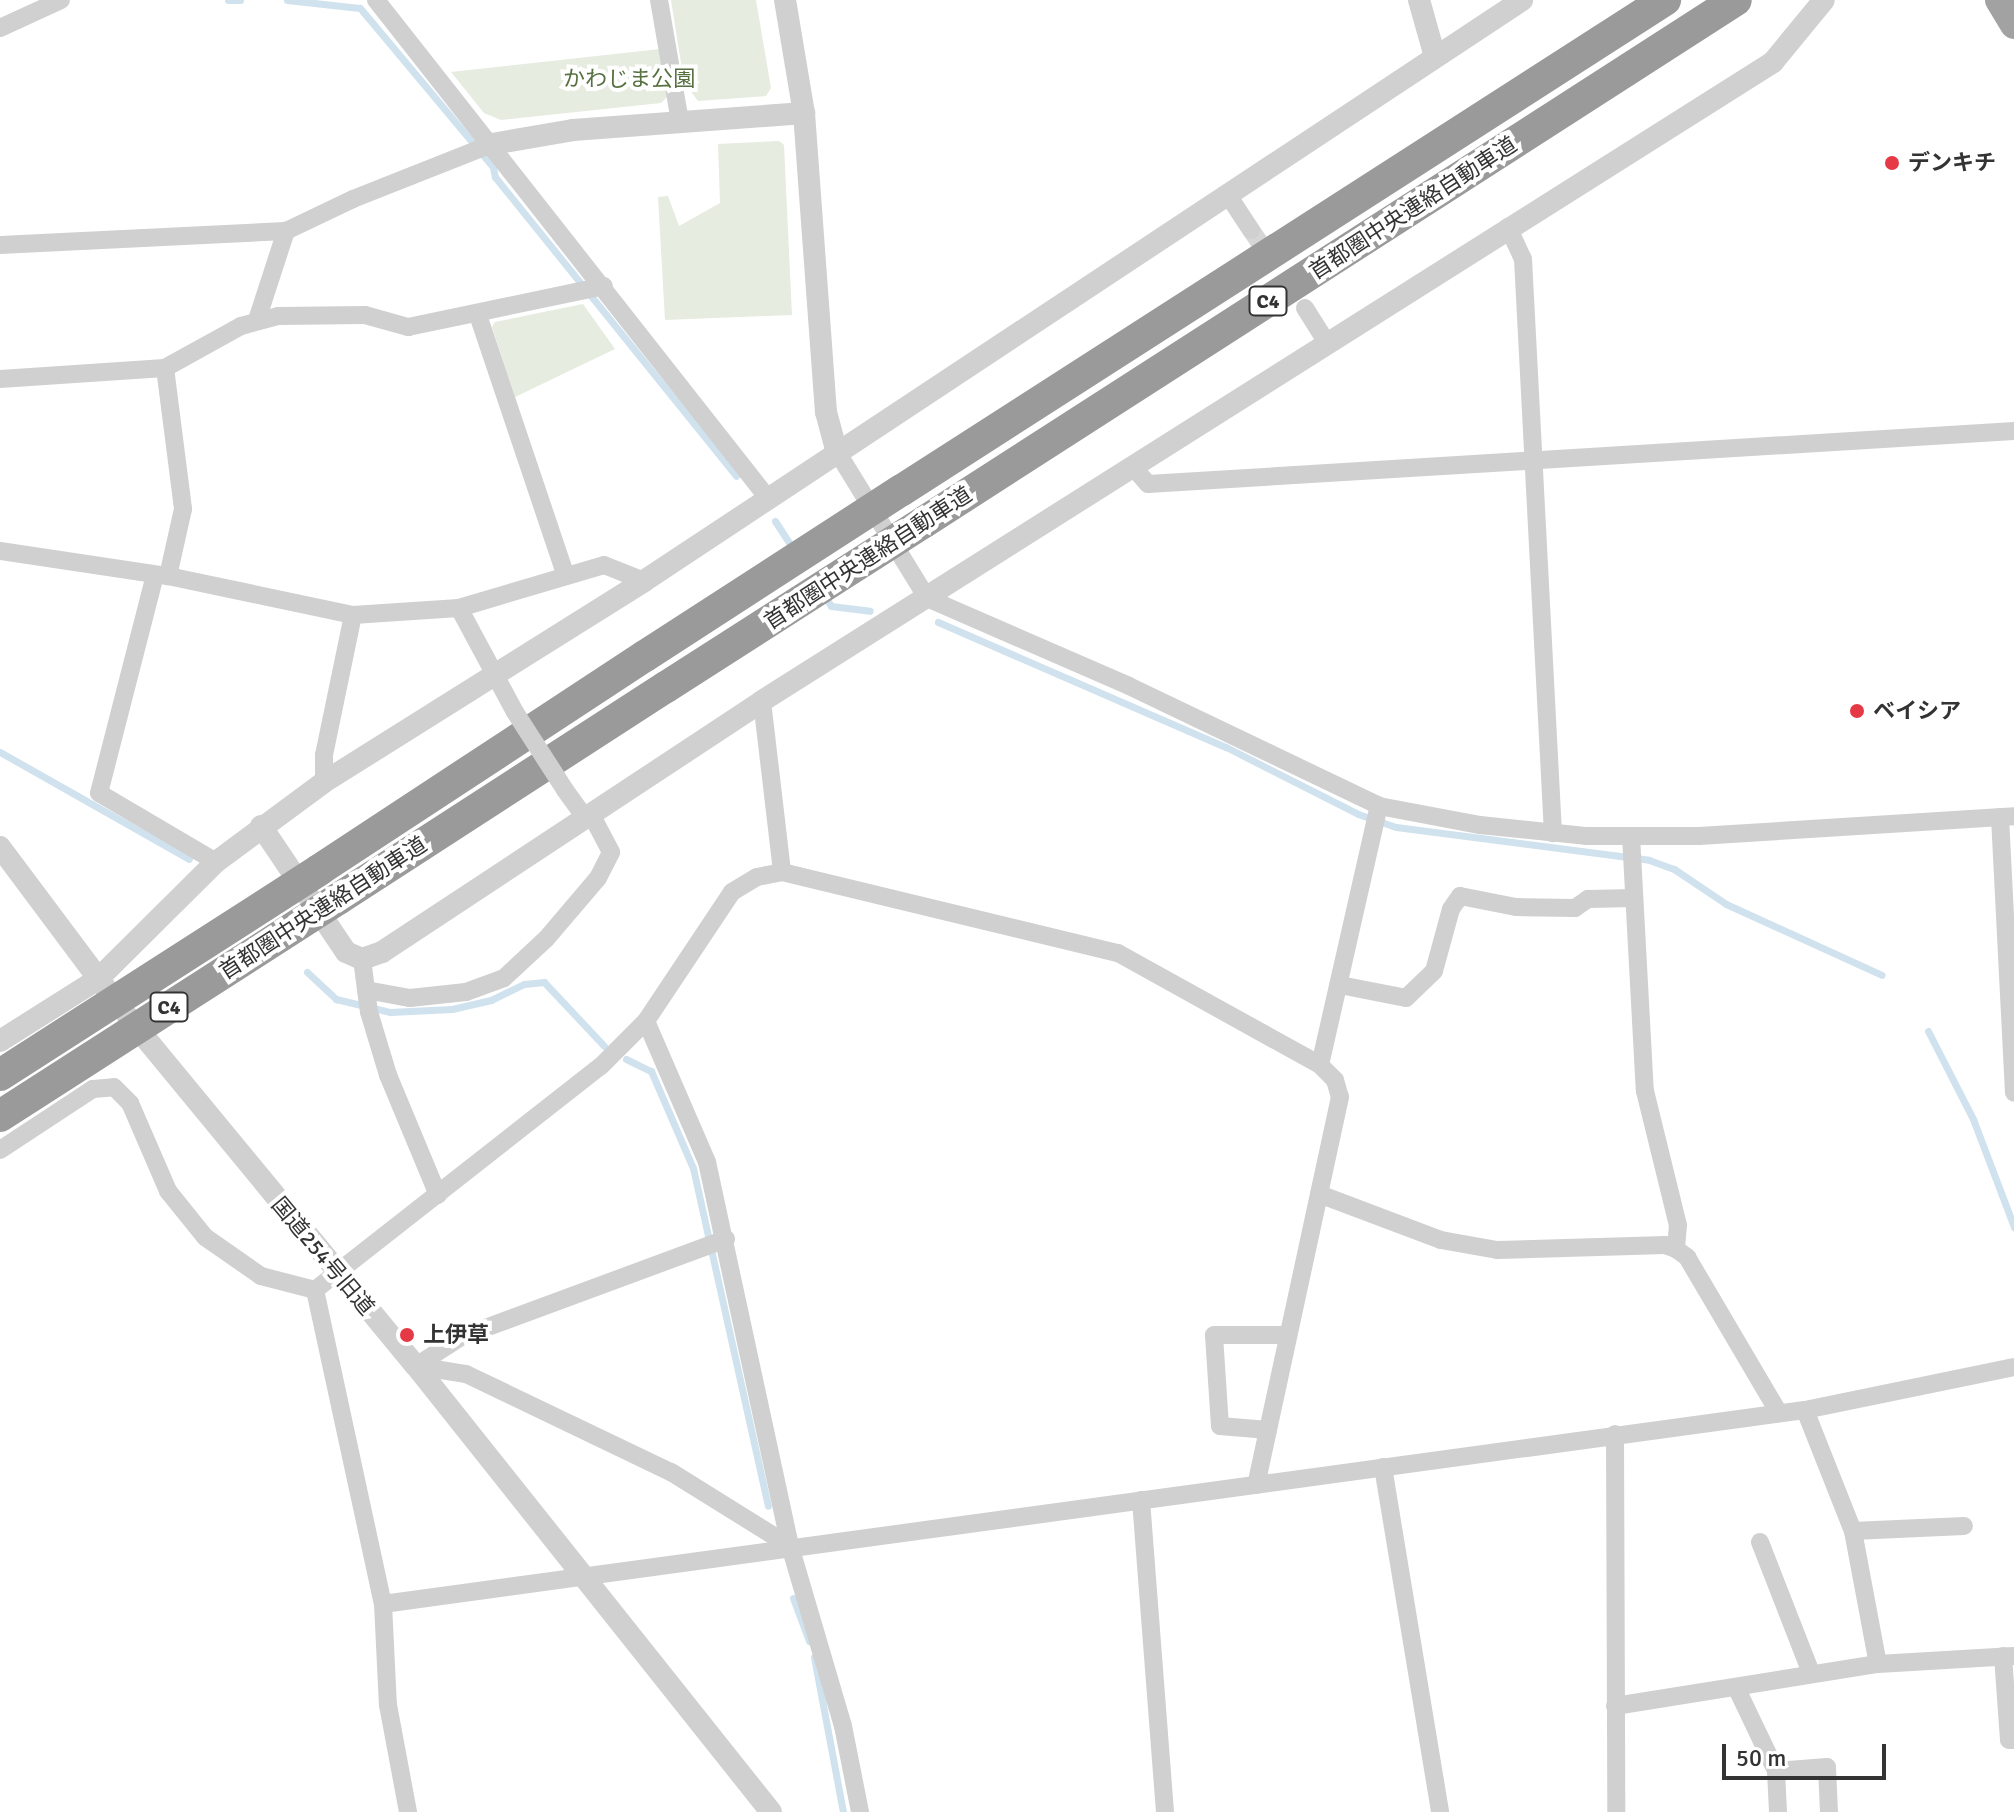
<!DOCTYPE html>
<html>
<head>
<meta charset="utf-8">
<style>
  body { margin:0 }
  #map { position:relative; width:2014px; height:1812px; overflow:hidden; background:#fff; font-family:Signika,"Noto Sans JP",sans-serif }
  div>[style] { position:absolute }
  .green>* { inset:0; background:#e6ecdf }
  .stream>* { height:7px; margin:-3.5px; padding:0 3.5px; transform-origin:3.5px; border-radius:3.5px; background:#cfe2ee }
  .minor-tunnel>* { height:18px; margin-top:-9px; transform-origin:0; background:repeating-linear-gradient(90deg,#d6d6d6 0 18px,transparent 0 27px) }
  .minor>* { height:18px; margin:-9px; padding:0 9px; transform-origin:9px; border-radius:9px; background:#d0d0d0 }
  .tertiary>* { height:22px; margin:-11px; padding:0 11px; transform-origin:11px; border-radius:11px; background:#d0d0d0 }
  .trunk>* { height:28px; margin:-14px; padding:0 14px; transform-origin:14px; border-radius:14px; background:#a2a2a2 }
  .motorway>* { height:32px; margin:-16px; padding:0 16px; transform-origin:16px; border-radius:16px; background:#9a9a9a }
  .minor-bridge>* { height:18px; margin:-9px; padding:0 9px; transform-origin:9px; border-radius:9px; background:#d0d0d0 }
  .motorway-bridge>* { height:32px; margin:-16px; padding:0 16px; transform-origin:16px; border-radius:16px; background:#9a9a9a }
  .dots>* { width:22px; height:22px; translate:-50% -50%; box-sizing:border-box; border:4px solid #fff; border-radius:50% }
  span { translate:-50% -50%; white-space:nowrap; text-align:center; line-height:1.15; -webkit-text-stroke:8px #fff; paint-order:stroke }
  .shield-label span { padding:2px 6px; background:#fff; border:2px solid; border-radius:6px; -webkit-text-stroke-width:0 }
  .shield-label { font-size:20px; color:#333; font-weight:700 }
  .park-label { font-size:22px; color:#56703f }
  .poi-label { font-size:22px; color:#333; font-weight:700 }
  .left { translate:0 -50%; text-align:left }
  .street-label { font-size:22px; color:#333 }
  .scale { position:absolute; left:1722px; top:1744px; width:164px; height:36px; box-sizing:border-box; border:4px solid #333; border-top:0; padding-left:10px; font-size:24px; line-height:28px; white-space:nowrap; color:#333; -webkit-text-stroke:6px #fff; paint-order:stroke }
</style>
</head>
<body>
<div id="map">
  <div class="green">
    <div style="clip-path:polygon(671px 0,756px 0,771px 88px,766px 96px,698px 101px,684px 82px)"></div>
    <div style="clip-path:polygon(660px 49px,668px 96px,661px 103px,501px 120px,484px 113px,451px 72px)"></div>
    <div style="clip-path:polygon(779px 141px,784px 145px,792px 315px,665px 320px,658px 197px,668px 196px,679px 226px,720px 203px,718px 144px)"></div>
    <div style="clip-path:polygon(583px 304px,615px 349px,515px 397px,492px 327px,495px 322px)"></div>
  </div>
  <div class="stream">
    <div style="left:228px;top:0;width:12px"></div>
    <div style="left:287px;top:0;width:73px;rotate:6.3deg"></div>
    <div style="left:360px;top:8px;width:207px;rotate:50.1deg"></div>
    <div style="left:493px;top:167px;width:10px;rotate:79deg"></div>
    <div style="left:495px;top:177px;width:384px;rotate:51.1deg"></div>
    <div style="left:775px;top:521px;width:35px;rotate:57deg"></div>
    <div style="left:823px;top:594px;width:14px;rotate:56deg"></div>
    <div style="left:831px;top:606px;width:39px;rotate:7deg"></div>
    <div style="left:938px;top:622px;width:314px;rotate:23.5deg"></div>
    <div style="left:1226px;top:747px;width:148px;rotate:26.9deg"></div>
    <div style="left:1358px;top:814px;width:40px;rotate:18.9deg"></div>
    <div style="left:1396px;top:827px;width:255px;rotate:7.4deg"></div>
    <div style="left:1649px;top:860px;width:27px;rotate:20deg"></div>
    <div style="left:1674px;top:869px;width:63px;rotate:33.9deg"></div>
    <div style="left:1726px;top:904px;width:171px;rotate:24.5deg"></div>
    <div style="left:0;top:752px;width:217px;rotate:29.5deg"></div>
    <div style="left:307px;top:972px;width:40px;rotate:43deg"></div>
    <div style="left:336px;top:999px;width:56px;rotate:13.5deg"></div>
    <div style="left:390px;top:1012px;width:62px;rotate:-2.8deg"></div>
    <div style="left:452px;top:1009px;width:40px;rotate:-13deg"></div>
    <div style="left:491px;top:1000px;width:37px;rotate:-26deg"></div>
    <div style="left:524px;top:984px;width:20px;rotate:-6deg"></div>
    <div style="left:544px;top:982px;width:88px;rotate:46.8deg"></div>
    <div style="left:1928px;top:1031px;width:99px;rotate:62.9deg"></div>
    <div style="left:1973px;top:1119px;width:116px;rotate:69.2deg"></div>
    <div style="left:626px;top:1059px;width:28px;rotate:26deg"></div>
    <div style="left:651px;top:1071px;width:106px;rotate:66.6deg"></div>
    <div style="left:693px;top:1168px;width:346px;rotate:77.5deg"></div>
    <div style="left:793px;top:1598px;width:46px;rotate:69.6deg"></div>
    <div style="left:814px;top:1657px;width:158px;rotate:79.4deg"></div>
  </div>
  <div class="minor-tunnel">
    <div style="left:1251px;top:230px;width:78px;rotate:55.5deg"></div>
  </div>
  <div class="minor">
    <div style="left:376px;top:0;width:632px;rotate:51.81deg"></div>
    <div style="left:659px;top:0;width:123px;rotate:80.2deg"></div>
    <div style="left:0;top:28px;width:67px;rotate:-24.7deg"></div>
    <div style="left:1228px;top:195px;width:42px;rotate:56.7deg"></div>
    <div style="left:1508px;top:227px;width:35px;rotate:65deg"></div>
    <div style="left:1523px;top:259px;width:575px;rotate:87.01deg"></div>
    <div style="left:0;top:245px;width:286px;rotate:-2.8deg"></div>
    <div style="left:286px;top:231px;width:74px;rotate:-25.5deg"></div>
    <div style="left:353px;top:199px;width:149px;rotate:-21.6deg"></div>
    <div style="left:1305px;top:308px;width:41px;rotate:57.8deg"></div>
    <div style="left:478px;top:315px;width:275px;rotate:71.4deg"></div>
    <div style="left:257px;top:320px;width:94px;rotate:-72deg"></div>
    <div style="left:165px;top:368px;width:142px;rotate:82.7deg"></div>
    <div style="left:183px;top:509px;width:69px;rotate:102.6deg"></div>
    <div style="left:0;top:379px;width:165px;rotate:-3.8deg"></div>
    <div style="left:165px;top:368px;width:87px;rotate:-28.9deg"></div>
    <div style="left:241px;top:326px;width:38px;rotate:-15deg"></div>
    <div style="left:278px;top:316px;width:87px;rotate:-0.7deg"></div>
    <div style="left:365px;top:315px;width:45px;rotate:15.6deg"></div>
    <div style="left:408px;top:327px;width:200px;rotate:-11.8deg"></div>
    <div style="left:836px;top:450px;width:174px;rotate:58.4deg"></div>
    <div style="left:927px;top:598px;width:220px;rotate:23.5deg"></div>
    <div style="left:1129px;top:686px;width:277px;rotate:25.6deg"></div>
    <div style="left:1379px;top:806px;width:103px;rotate:10.7deg"></div>
    <div style="left:1480px;top:825px;width:108px;rotate:5.9deg"></div>
    <div style="left:1587px;top:836px;width:112px"></div>
    <div style="left:1699px;top:836px;width:316px;rotate:-3.6deg"></div>
    <div style="left:1134px;top:468px;width:21px;rotate:49deg"></div>
    <div style="left:1148px;top:484px;width:868px;rotate:-3.5deg"></div>
    <div style="left:0;top:551px;width:170px;rotate:8.5deg"></div>
    <div style="left:168px;top:576px;width:189px;rotate:11.9deg"></div>
    <div style="left:353px;top:615px;width:106px;rotate:-3.8deg"></div>
    <div style="left:459px;top:608px;width:151px;rotate:-16.5deg"></div>
    <div style="left:604px;top:565px;width:43px;rotate:21.8deg"></div>
    <div style="left:155px;top:575px;width:225px;rotate:104.4deg"></div>
    <div style="left:99px;top:793px;width:136px;rotate:30.5deg"></div>
    <div style="left:459px;top:608px;width:118px;rotate:61.7deg"></div>
    <div style="left:762px;top:701px;width:172px;rotate:83.3deg"></div>
    <div style="left:324px;top:782px;width:27px;rotate:-90deg"></div>
    <div style="left:324px;top:755px;width:143px;rotate:-78.3deg"></div>
    <div style="left:565px;top:790px;width:34px;rotate:54deg"></div>
    <div style="left:2000px;top:817px;width:276px;rotate:87.1deg"></div>
    <div style="left:1631px;top:836px;width:255px;rotate:86.9deg"></div>
    <div style="left:1645px;top:1091px;width:138px;rotate:76.2deg"></div>
    <div style="left:1678px;top:1225px;width:24px;rotate:95deg"></div>
    <div style="left:1676px;top:1249px;width:14px;rotate:36deg"></div>
    <div style="left:1687px;top:1257px;width:181px;rotate:59.5deg"></div>
    <div style="left:362px;top:959px;width:53px;rotate:82.5deg"></div>
    <div style="left:369px;top:1012px;width:66px;rotate:73.2deg"></div>
    <div style="left:388px;top:1075px;width:130px;rotate:67.4deg"></div>
    <div style="left:1340px;top:985px;width:67px;rotate:11.1deg"></div>
    <div style="left:1406px;top:998px;width:39px;rotate:-44deg"></div>
    <div style="left:1434px;top:971px;width:64px;rotate:-74.7deg"></div>
    <div style="left:1451px;top:909px;width:16px;rotate:-55deg"></div>
    <div style="left:1460px;top:896px;width:57px;rotate:11.1deg"></div>
    <div style="left:1516px;top:907px;width:59px;rotate:1deg"></div>
    <div style="left:1575px;top:908px;width:16px;rotate:-35deg"></div>
    <div style="left:1588px;top:899px;width:46px;rotate:-1.2deg"></div>
    <div style="left:366px;top:990px;width:45px;rotate:10.3deg"></div>
    <div style="left:410px;top:998px;width:56px;rotate:-6.1deg"></div>
    <div style="left:466px;top:992px;width:40px;rotate:-20.2deg"></div>
    <div style="left:504px;top:978px;width:57px;rotate:-42.9deg"></div>
    <div style="left:546px;top:939px;width:80px;rotate:-49.6deg"></div>
    <div style="left:598px;top:878px;width:29px;rotate:-63deg"></div>
    <div style="left:611px;top:852px;width:43px;rotate:-117.8deg"></div>
    <div style="left:646px;top:1021px;width:154px;rotate:66.6deg"></div>
    <div style="left:707px;top:1162px;width:393px;rotate:77.8deg"></div>
    <div style="left:790px;top:1546px;width:188px;rotate:73.6deg"></div>
    <div style="left:843px;top:1726px;width:88px;rotate:78.8deg"></div>
    <div style="left:1320px;top:1065px;width:266px;rotate:-77.2deg"></div>
    <div style="left:0;top:1150px;width:111px;rotate:-33.3deg"></div>
    <div style="left:93px;top:1089px;width:21px;rotate:-5deg"></div>
    <div style="left:114px;top:1087px;width:23px;rotate:45deg"></div>
    <div style="left:130px;top:1103px;width:96px;rotate:66.6deg"></div>
    <div style="left:168px;top:1191px;width:59px;rotate:51.2deg"></div>
    <div style="left:205px;top:1237px;width:68px;rotate:34.9deg"></div>
    <div style="left:261px;top:1276px;width:56px;rotate:14.5deg"></div>
    <div style="left:315px;top:1290px;width:363px;rotate:-38.1deg"></div>
    <div style="left:601px;top:1066px;width:64px;rotate:-45deg"></div>
    <div style="left:646px;top:1021px;width:155px;rotate:-56.3deg"></div>
    <div style="left:732px;top:892px;width:29px;rotate:-31deg"></div>
    <div style="left:757px;top:877px;width:25px;rotate:-11deg"></div>
    <div style="left:782px;top:872px;width:346px;rotate:13.6deg"></div>
    <div style="left:1118px;top:953px;width:231px;rotate:29deg"></div>
    <div style="left:1320px;top:1065px;width:21px;rotate:45deg"></div>
    <div style="left:1335px;top:1080px;width:18px;rotate:74deg"></div>
    <div style="left:1340px;top:1097px;width:397px;rotate:102.2deg"></div>
    <div style="left:1319px;top:1194px;width:130px;rotate:20.7deg"></div>
    <div style="left:1441px;top:1240px;width:57px;rotate:10.1deg"></div>
    <div style="left:1497px;top:1250px;width:168px;rotate:-1.7deg"></div>
    <div style="left:1665px;top:1245px;width:12px;rotate:20deg"></div>
    <div style="left:726px;top:1239px;width:283px;rotate:159.7deg"></div>
    <div style="left:461px;top:1337px;width:54px;rotate:147.2deg"></div>
    <div style="left:416px;top:1366px;width:51px;rotate:9.1deg"></div>
    <div style="left:466px;top:1374px;width:227px;rotate:25.6deg"></div>
    <div style="left:671px;top:1472px;width:140px;rotate:31.9deg"></div>
    <div style="left:315px;top:1290px;width:321px;rotate:77.8deg"></div>
    <div style="left:383px;top:1604px;width:101px;rotate:87.2deg"></div>
    <div style="left:388px;top:1705px;width:109px;rotate:79.4deg"></div>
    <div style="left:1805px;top:1410px;width:130px;rotate:68.4deg"></div>
    <div style="left:1853px;top:1531px;width:135px;rotate:79.4deg"></div>
    <div style="left:1268px;top:1430px;width:48px;rotate:-175.2deg"></div>
    <div style="left:1220px;top:1426px;width:91px;rotate:-93.8deg"></div>
    <div style="left:1214px;top:1335px;width:74px"></div>
    <div style="left:1615px;top:1434px;width:378px;rotate:89.8deg"></div>
    <div style="left:1383px;top:1467px;width:350px;rotate:80.6deg"></div>
    <div style="left:1141px;top:1500px;width:313px;rotate:85.6deg"></div>
    <div style="left:1853px;top:1531px;width:111px;rotate:-2.6deg"></div>
    <div style="left:1760px;top:1542px;width:141px;rotate:68.7deg"></div>
    <div style="left:383px;top:1604px;width:1435px;rotate:-7.77deg"></div>
    <div style="left:1805px;top:1410px;width:213px;rotate:-11.6deg"></div>
    <div style="left:2003px;top:1656px;width:84px;rotate:85.9deg"></div>
    <div style="left:2009px;top:1740px;width:5px"></div>
    <div style="left:1736px;top:1687px;width:93px;rotate:64.5deg"></div>
    <div style="left:1776px;top:1771px;width:41px;rotate:87.2deg"></div>
    <div style="left:1615px;top:1706px;width:266px;rotate:-9.1deg"></div>
    <div style="left:1878px;top:1664px;width:136px;rotate:-3.4deg"></div>
    <div style="left:1776px;top:1771px;width:51px;rotate:-4.5deg"></div>
    <div style="left:1827px;top:1767px;width:45px;rotate:87.5deg"></div>
  </div>
  <div class="tertiary">
    <div style="left:785px;top:0;width:115px;rotate:80.5deg"></div>
    <div style="left:804px;top:113px;width:300px;rotate:85.8deg"></div>
    <div style="left:826px;top:412px;width:39px;rotate:75deg"></div>
    <div style="left:1419px;top:0;width:59px;rotate:74.3deg"></div>
    <div style="left:492px;top:144px;width:82px;rotate:-9.8deg"></div>
    <div style="left:573px;top:130px;width:232px;rotate:-4.2deg"></div>
    <div style="left:261px;top:826px;width:152px;rotate:56deg"></div>
    <div style="left:346px;top:952px;width:17px;rotate:24deg"></div>
    <div style="left:362px;top:959px;width:21px;rotate:-19deg"></div>
    <div style="left:382px;top:952px;width:455px;rotate:-33.4deg"></div>
    <div style="left:762px;top:701px;width:1196px;rotate:-32.29deg"></div>
    <div style="left:1773px;top:62px;width:80px;rotate:-50.6deg"></div>
    <div style="left:0;top:847px;width:179px;rotate:53.2deg"></div>
    <div style="left:128px;top:1017px;width:452px;rotate:50.5deg"></div>
    <div style="left:416px;top:1366px;width:570px;rotate:51.48deg"></div>
    <div style="left:0;top:1041px;width:116px;rotate:-32.3deg"></div>
    <div style="left:98px;top:979px;width:166px;rotate:-44.8deg"></div>
    <div style="left:216px;top:862px;width:134px;rotate:-36.5deg"></div>
    <div style="left:324px;top:782px;width:378px;rotate:-32.1deg"></div>
    <div style="left:644px;top:581px;width:1053px;rotate:-33.49deg"></div>
  </div>
  <div class="trunk">
    <div style="left:1999px;top:0;width:29px;rotate:59deg"></div>
  </div>
  <div class="motorway">
    <div style="left:902px;top:490px;width:907px;rotate:-32.71deg"></div>
    <div style="left:924px;top:522px;width:965px;rotate:-32.74deg"></div>
    <div style="left:319px;top:870px;width:390px;rotate:-33.3deg"></div>
    <div style="left:338px;top:899px;width:391px;rotate:-32.9deg"></div>
  </div>
  <div class="minor-bridge">
    <div style="left:515px;top:712px;width:93px;rotate:57.3deg"></div>
  </div>
  <div class="motorway-bridge">
    <div style="left:645px;top:656px;width:306px;rotate:-32.9deg"></div>
    <div style="left:666px;top:687px;width:306px;rotate:-32.6deg"></div>
    <div style="left:0;top:1075px;width:379px;rotate:-32.7deg"></div>
    <div style="left:0;top:1116px;width:402px;rotate:-32.7deg"></div>
  </div>
  <div class="dots">
    <div style="left:1892px;top:163px;background:#e63946"></div>
    <div style="left:1857px;top:711px;background:#e63946"></div>
    <div style="left:407px;top:1335px;background:#e63946"></div>
  </div>
  <div class="shield-label">
    <span style="left:1268px;top:301px">C4</span>
    <span style="left:169px;top:1007px">C4</span>
  </div>
  <div class="park-label">
    <span style="left:629px;top:79px">かわじま公園</span>
  </div>
  <div class="poi-label">
    <span class="left" style="left:1908px;top:163px">デンキチ</span>
    <span class="left" style="left:1873px;top:711px">ベイシア</span>
    <span class="left" style="left:423px;top:1335px">上伊草</span>
  </div>
  <div class="street-label">
    <span style="left:1413px;top:208px;rotate:-33deg">首都圏中央連絡自動車道</span>
    <span style="left:868px;top:558px;rotate:-33deg">首都圏中央連絡自動車道</span>
    <span style="left:323px;top:908px;rotate:-33deg">首都圏中央連絡自動車道</span>
    <span style="left:323px;top:1256px;rotate:50deg">国道254号旧道</span>
  </div>
  <div class="scale">50 m</div>
</div>
</body>
</html>
